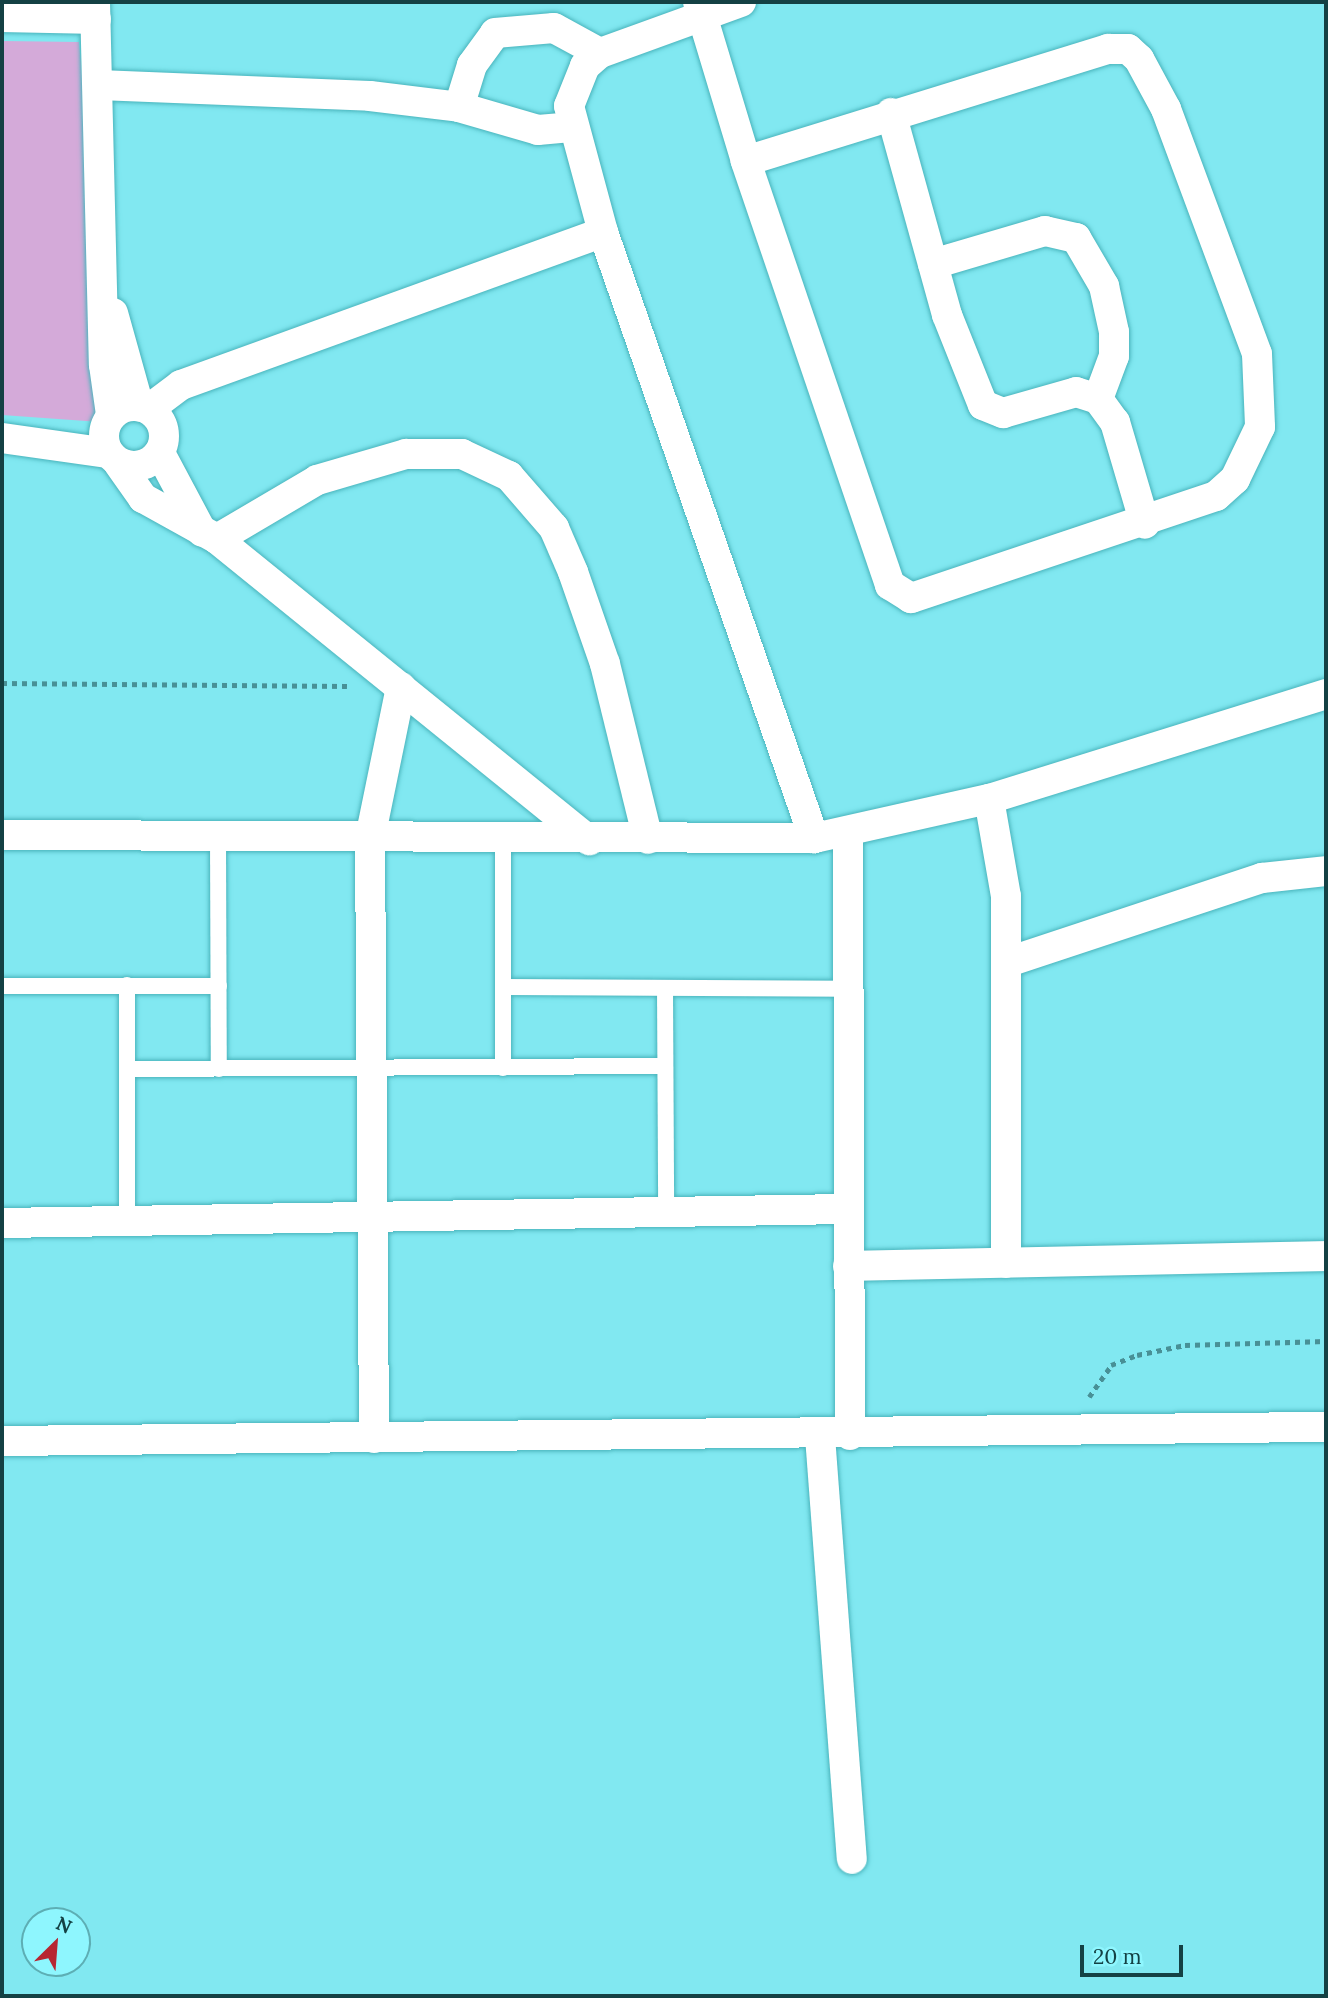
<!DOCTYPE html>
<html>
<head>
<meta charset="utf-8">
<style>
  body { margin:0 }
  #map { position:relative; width:1328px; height:1998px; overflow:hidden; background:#81e8f1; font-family:Lora,serif }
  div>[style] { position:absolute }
  .green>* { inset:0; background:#d4aad9 }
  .path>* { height:4.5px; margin-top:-2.25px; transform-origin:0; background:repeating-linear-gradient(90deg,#489096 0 5px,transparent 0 10px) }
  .roads { filter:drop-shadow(0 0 2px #49b4bc) drop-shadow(0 0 2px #49b4bc) }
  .lane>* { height:16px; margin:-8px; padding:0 8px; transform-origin:8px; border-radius:8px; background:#fff }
  .street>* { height:30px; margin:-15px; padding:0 15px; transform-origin:15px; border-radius:15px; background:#fff }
  .street>.ring { margin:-15px; padding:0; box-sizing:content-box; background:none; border:30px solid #fff; border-radius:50% }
  span { translate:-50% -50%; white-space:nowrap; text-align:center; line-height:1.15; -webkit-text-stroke:6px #8ef6fe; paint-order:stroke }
  .frame { position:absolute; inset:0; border:4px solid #144144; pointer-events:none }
  .north { position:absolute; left:21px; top:1907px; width:70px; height:70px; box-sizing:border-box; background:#8ef6fe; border:2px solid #5daeb4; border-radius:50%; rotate:25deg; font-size:19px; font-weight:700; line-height:28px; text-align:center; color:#144144 }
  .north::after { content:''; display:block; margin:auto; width:24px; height:32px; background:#b72632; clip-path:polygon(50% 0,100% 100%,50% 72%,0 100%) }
  .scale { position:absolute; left:1080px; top:1945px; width:103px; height:32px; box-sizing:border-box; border:4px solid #144144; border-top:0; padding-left:9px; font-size:21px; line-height:24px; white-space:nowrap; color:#144144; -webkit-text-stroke:5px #8ef6fe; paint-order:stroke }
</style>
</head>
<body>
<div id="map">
  <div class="green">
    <div style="clip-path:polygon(2px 41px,79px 42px,114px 423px,2px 415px)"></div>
  </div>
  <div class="path">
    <div style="left:2px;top:683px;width:345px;rotate:0.5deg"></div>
    <div style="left:1089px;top:1397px;width:39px;rotate:-55deg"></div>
    <div style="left:1111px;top:1365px;width:28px;rotate:-21deg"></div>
    <div style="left:1137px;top:1355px;width:49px;rotate:-11.8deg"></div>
    <div style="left:1185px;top:1345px;width:141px;rotate:-1.6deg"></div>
  </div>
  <div class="roads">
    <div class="lane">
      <div style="left:218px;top:836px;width:233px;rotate:89.8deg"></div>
      <div style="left:2px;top:986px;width:217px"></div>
      <div style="left:503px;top:987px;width:344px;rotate:0.3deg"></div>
      <div style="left:665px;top:988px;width:221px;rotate:89.7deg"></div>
      <div style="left:503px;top:1068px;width:228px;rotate:-90deg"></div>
      <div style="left:127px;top:1069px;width:538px;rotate:-0.32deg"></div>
      <div style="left:127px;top:1222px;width:237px;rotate:-90deg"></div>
    </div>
    <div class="street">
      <div style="left:95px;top:2px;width:363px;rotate:88.6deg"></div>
      <div style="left:104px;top:365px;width:50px;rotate:82deg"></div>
      <div style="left:698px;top:2px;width:166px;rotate:73.2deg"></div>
      <div style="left:741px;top:2px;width:150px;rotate:160.1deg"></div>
      <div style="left:600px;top:53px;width:20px;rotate:139deg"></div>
      <div style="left:585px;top:66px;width:43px;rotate:111.8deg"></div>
      <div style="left:569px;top:106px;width:131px;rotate:74.9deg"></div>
      <div style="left:603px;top:232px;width:642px;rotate:70.8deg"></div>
      <div style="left:2px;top:17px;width:94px;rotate:1.2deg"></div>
      <div style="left:1108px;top:49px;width:20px"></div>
      <div style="left:1128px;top:49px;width:15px;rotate:42deg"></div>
      <div style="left:1139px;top:59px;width:57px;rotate:61.6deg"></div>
      <div style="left:1166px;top:109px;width:261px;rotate:69.6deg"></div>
      <div style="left:1257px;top:354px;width:73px;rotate:87.6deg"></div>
      <div style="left:1260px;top:427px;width:58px;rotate:115.7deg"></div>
      <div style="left:1235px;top:479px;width:25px;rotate:138deg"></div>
      <div style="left:1216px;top:496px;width:322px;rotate:161.5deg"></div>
      <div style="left:911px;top:598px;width:25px;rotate:-148deg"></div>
      <div style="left:890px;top:585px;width:448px;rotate:-108.8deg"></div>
      <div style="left:746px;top:161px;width:379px;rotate:-17.2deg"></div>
      <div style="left:99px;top:85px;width:271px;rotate:2.3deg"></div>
      <div style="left:370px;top:96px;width:90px;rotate:7deg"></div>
      <div style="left:459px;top:107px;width:82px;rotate:16.2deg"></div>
      <div style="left:538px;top:130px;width:33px;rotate:-5deg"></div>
      <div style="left:459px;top:107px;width:44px;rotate:-72.8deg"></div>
      <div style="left:472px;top:65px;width:39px;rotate:-54deg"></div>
      <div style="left:495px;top:33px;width:59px;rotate:-4.8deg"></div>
      <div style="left:554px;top:28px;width:52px;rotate:28.5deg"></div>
      <div style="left:891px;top:113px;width:210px;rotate:74.5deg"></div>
      <div style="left:947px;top:315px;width:97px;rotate:68.2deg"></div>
      <div style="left:983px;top:405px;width:22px;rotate:22deg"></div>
      <div style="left:1003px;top:413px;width:76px;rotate:-16deg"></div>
      <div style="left:1076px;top:392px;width:23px;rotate:18deg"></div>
      <div style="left:1098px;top:399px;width:29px;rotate:54deg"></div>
      <div style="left:1115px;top:422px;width:106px;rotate:73.6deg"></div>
      <div style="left:933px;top:264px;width:117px;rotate:-16.4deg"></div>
      <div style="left:1045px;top:231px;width:32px;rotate:13deg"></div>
      <div style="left:1076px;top:238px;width:56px;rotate:59.7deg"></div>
      <div style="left:1104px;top:286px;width:47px;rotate:77.7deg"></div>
      <div style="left:1114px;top:332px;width:24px;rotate:90deg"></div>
      <div style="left:1114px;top:356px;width:46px;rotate:110.4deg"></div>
      <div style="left:113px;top:313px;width:97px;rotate:74.4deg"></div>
      <div class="ring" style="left:104px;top:406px;width:30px;height:30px"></div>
      <div style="left:149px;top:409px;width:40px;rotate:-37deg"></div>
      <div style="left:181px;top:385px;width:449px;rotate:-19.9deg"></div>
      <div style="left:2px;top:438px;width:107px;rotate:8.1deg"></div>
      <div style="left:160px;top:453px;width:89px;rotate:62deg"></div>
      <div style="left:119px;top:464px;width:42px;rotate:54.8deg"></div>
      <div style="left:143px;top:498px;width:85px;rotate:29deg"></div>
      <div style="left:217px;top:539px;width:479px;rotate:39deg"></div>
      <div style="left:217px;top:539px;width:116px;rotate:-30.5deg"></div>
      <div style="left:317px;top:480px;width:93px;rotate:-16.3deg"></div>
      <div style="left:406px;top:454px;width:56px"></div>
      <div style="left:462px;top:454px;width:52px;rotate:25.1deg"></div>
      <div style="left:509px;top:476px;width:69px;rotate:49.1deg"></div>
      <div style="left:554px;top:528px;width:48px;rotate:66.6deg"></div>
      <div style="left:573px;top:572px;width:97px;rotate:70.8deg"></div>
      <div style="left:605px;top:664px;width:180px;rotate:76.2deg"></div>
      <div style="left:989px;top:799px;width:98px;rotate:80.1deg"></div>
      <div style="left:1006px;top:896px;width:367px;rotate:90deg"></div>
      <div style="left:848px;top:834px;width:601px;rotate:89.81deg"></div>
      <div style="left:2px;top:835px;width:812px;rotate:0.21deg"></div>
      <div style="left:814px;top:838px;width:179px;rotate:-12.6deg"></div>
      <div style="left:989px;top:799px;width:353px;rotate:-17.3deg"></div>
      <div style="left:1008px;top:962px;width:268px;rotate:-18.3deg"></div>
      <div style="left:1262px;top:878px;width:64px;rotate:-6.2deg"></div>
      <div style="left:2px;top:1223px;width:845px;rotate:-0.95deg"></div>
      <div style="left:848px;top:1266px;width:478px;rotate:-1.2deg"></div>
      <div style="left:820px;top:1436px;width:424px;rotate:85.7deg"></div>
      <div style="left:374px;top:1438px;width:600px;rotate:-90.38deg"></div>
      <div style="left:370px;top:838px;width:154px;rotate:-78.4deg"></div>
      <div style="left:2px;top:1441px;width:1324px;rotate:-0.61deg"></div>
    </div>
  </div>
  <div class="frame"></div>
  <div class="north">N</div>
  <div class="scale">20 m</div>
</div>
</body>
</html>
